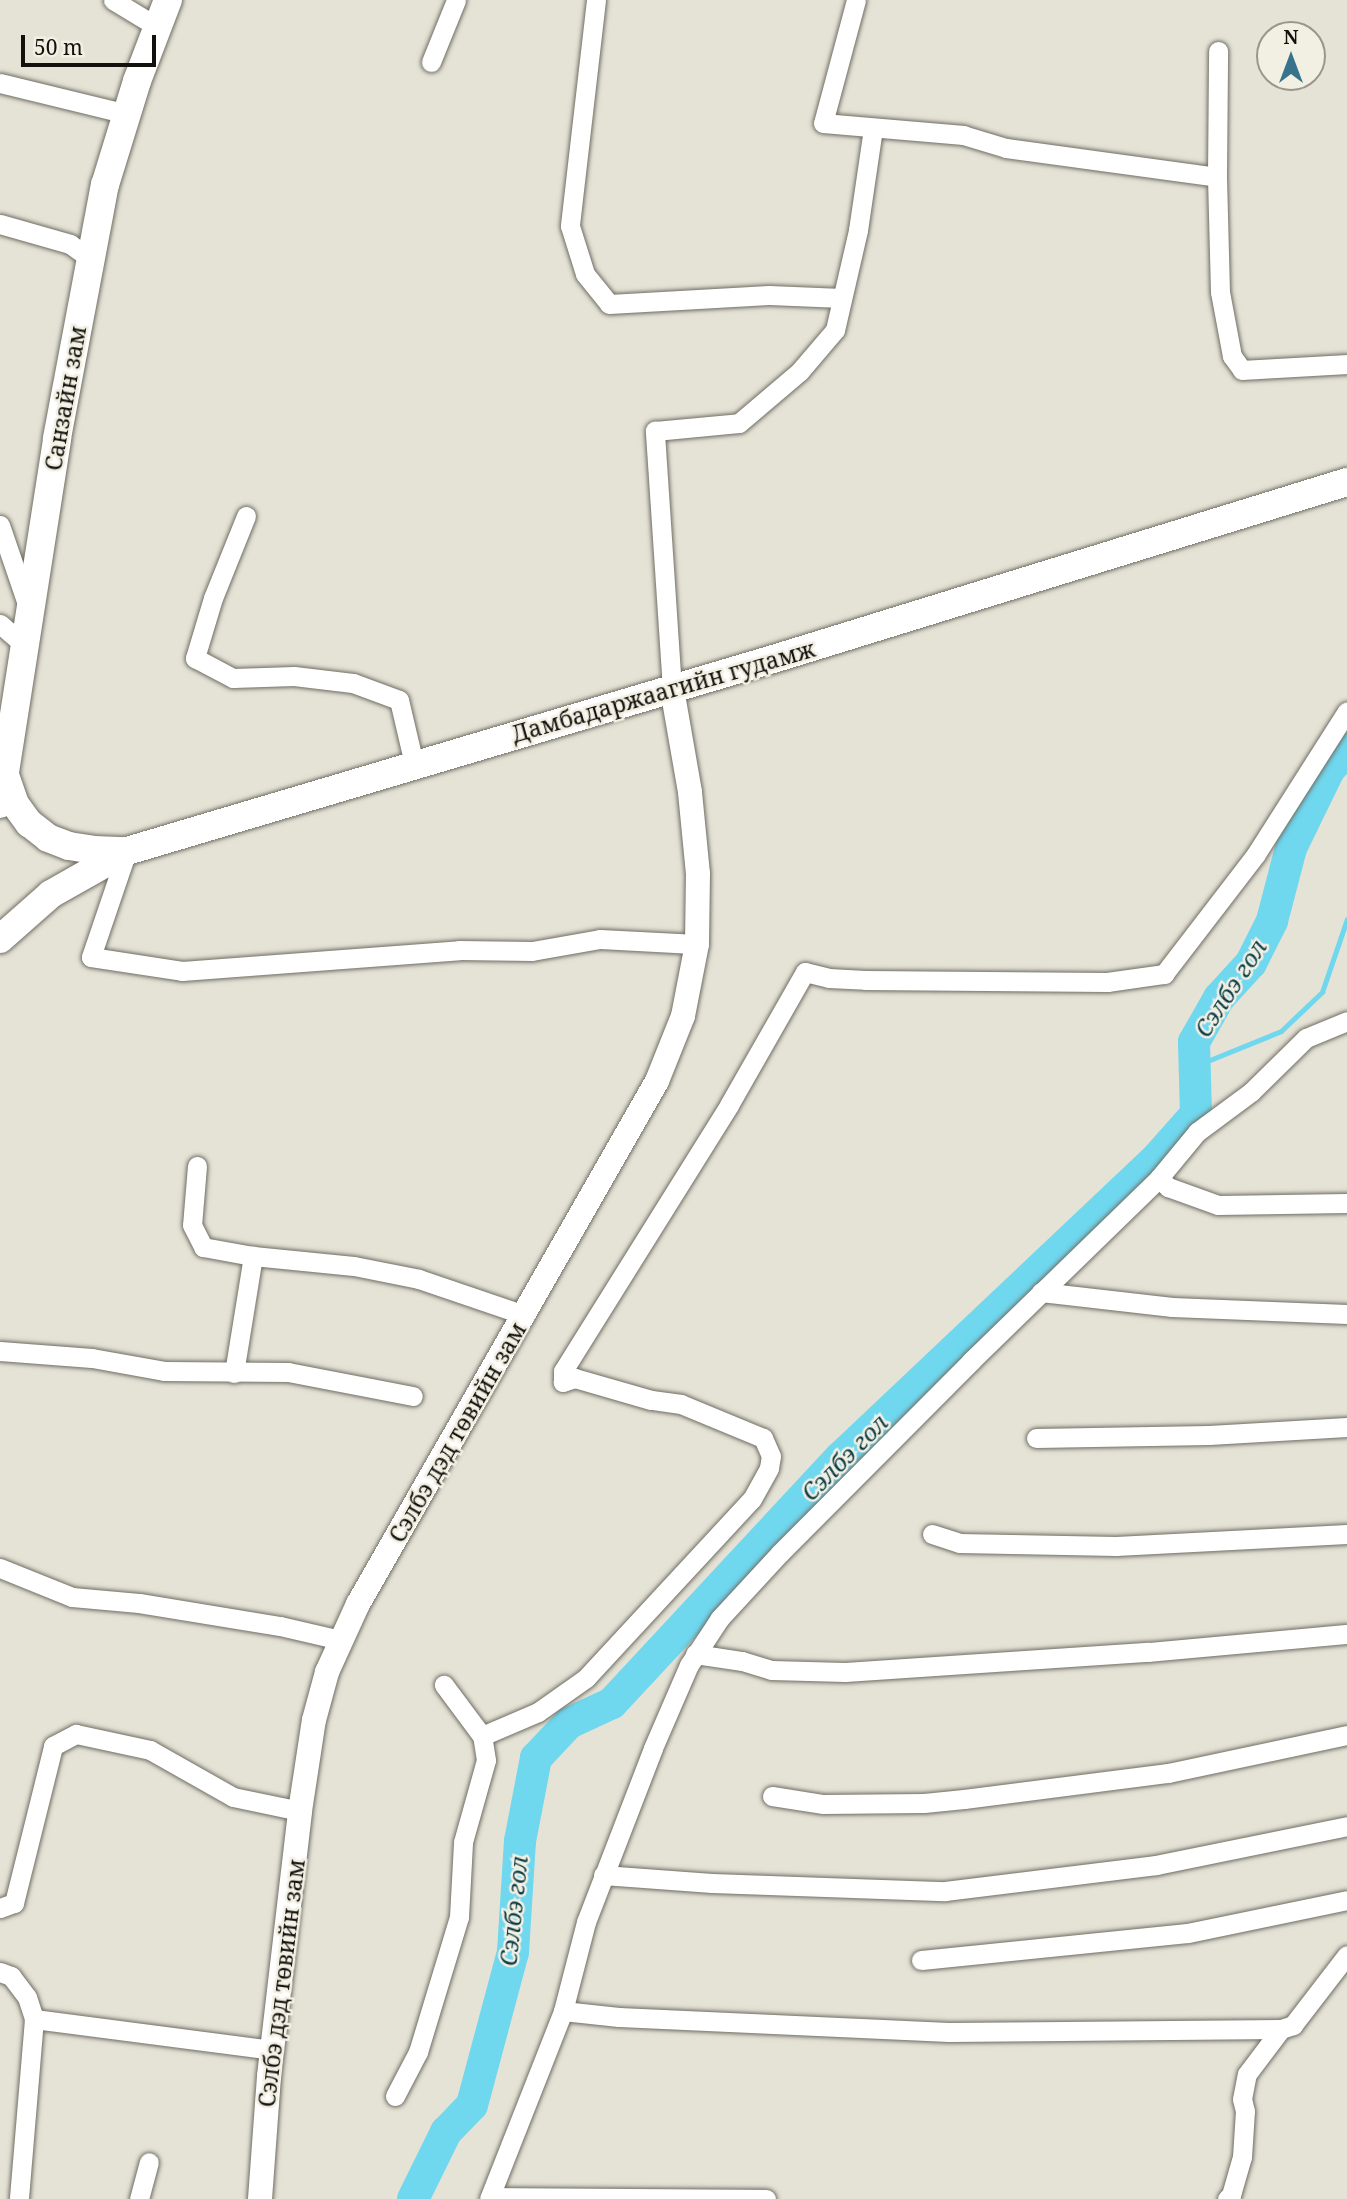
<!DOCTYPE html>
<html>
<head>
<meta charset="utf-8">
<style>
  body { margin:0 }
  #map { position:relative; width:1347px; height:2199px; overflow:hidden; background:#e5e2d6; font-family:"Noto Serif",serif }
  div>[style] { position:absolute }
  .stream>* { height:5px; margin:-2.5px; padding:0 2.5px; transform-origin:2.5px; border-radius:2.5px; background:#6fd7ee }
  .river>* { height:32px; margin:-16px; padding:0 16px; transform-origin:16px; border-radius:16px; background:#6fd7ee }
  .roads { filter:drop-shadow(0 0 2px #706d63) drop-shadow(0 0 2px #706d63) }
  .minor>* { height:19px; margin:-9.5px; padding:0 9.5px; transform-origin:9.5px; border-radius:9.5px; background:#fff }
  .tertiary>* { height:24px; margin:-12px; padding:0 12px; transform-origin:12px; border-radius:12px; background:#fff }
  .secondary>* { height:28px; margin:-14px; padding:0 14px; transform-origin:14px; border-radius:14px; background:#fff }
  span { translate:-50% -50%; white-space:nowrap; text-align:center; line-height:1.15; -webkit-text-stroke:5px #f2efe3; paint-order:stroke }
  .street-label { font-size:23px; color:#12110d }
  .water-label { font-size:24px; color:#0c3d47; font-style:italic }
  .north { position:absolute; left:1256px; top:21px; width:70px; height:70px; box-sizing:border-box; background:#f2efe3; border:2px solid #98968d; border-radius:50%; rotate:0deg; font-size:19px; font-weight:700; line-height:28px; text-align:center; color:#12110d }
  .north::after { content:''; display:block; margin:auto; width:24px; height:32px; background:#37748b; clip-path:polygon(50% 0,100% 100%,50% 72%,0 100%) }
  .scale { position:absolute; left:21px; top:35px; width:135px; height:32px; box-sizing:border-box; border:4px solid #12110d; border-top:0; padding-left:9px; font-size:21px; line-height:24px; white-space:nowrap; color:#12110d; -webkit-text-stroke:5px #f2efe3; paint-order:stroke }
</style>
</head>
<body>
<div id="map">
  <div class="stream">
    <div style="left:1195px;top:1066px;width:93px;rotate:-22.1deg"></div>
    <div style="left:1281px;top:1031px;width:57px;rotate:-43.6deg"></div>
    <div style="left:1322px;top:992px;width:77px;rotate:-71.1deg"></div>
  </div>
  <div class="river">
    <div style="left:413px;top:2199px;width:75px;rotate:-63.8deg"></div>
    <div style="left:446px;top:2132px;width:37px;rotate:-46deg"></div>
    <div style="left:472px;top:2105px;width:158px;rotate:-75deg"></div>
    <div style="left:513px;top:1952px;width:111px;rotate:-86.4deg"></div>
    <div style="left:520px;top:1841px;width:85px;rotate:-79.1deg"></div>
    <div style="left:536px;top:1758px;width:48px;rotate:-46.7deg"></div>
    <div style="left:569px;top:1723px;width:47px;rotate:-24.9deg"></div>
    <div style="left:612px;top:1703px;width:335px;rotate:-47.1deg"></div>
    <div style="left:840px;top:1458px;width:436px;rotate:-43.4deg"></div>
    <div style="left:1157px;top:1158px;width:59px;rotate:-48.4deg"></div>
    <div style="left:1196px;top:1114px;width:72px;rotate:-91.6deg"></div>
    <div style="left:1194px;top:1042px;width:51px;rotate:-60.4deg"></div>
    <div style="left:1219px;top:998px;width:47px;rotate:-47.6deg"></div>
    <div style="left:1251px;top:963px;width:47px;rotate:-63.4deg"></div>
    <div style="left:1272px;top:921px;width:75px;rotate:-75.4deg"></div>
    <div style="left:1291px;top:848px;width:87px;rotate:-64deg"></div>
    <div style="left:1329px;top:770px;width:28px;rotate:-49deg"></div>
  </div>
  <div class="roads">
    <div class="minor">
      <div style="left:113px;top:0;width:50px;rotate:31.2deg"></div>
      <div style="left:596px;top:0;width:227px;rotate:96.6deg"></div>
      <div style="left:570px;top:226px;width:50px;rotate:72.6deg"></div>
      <div style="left:585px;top:274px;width:38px;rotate:51deg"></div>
      <div style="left:609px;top:304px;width:160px;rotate:-3.2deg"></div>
      <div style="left:769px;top:295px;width:73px;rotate:2.4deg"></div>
      <div style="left:856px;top:0;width:127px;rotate:105deg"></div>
      <div style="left:823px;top:123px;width:141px;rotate:4.9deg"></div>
      <div style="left:963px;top:135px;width:45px;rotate:16.8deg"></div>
      <div style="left:1006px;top:148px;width:213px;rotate:7.8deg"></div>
      <div style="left:1217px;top:177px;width:115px;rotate:88.5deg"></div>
      <div style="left:1220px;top:292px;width:65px;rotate:79.4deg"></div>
      <div style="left:1232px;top:356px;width:17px;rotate:54deg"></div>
      <div style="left:1242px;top:370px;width:105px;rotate:-3.3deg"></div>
      <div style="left:431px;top:62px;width:67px;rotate:-68deg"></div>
      <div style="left:0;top:83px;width:131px;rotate:13.7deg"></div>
      <div style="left:1217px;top:177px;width:126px;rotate:-89.5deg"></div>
      <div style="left:0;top:224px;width:73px;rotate:15.9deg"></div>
      <div style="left:70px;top:244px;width:26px;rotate:36deg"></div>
      <div style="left:246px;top:516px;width:88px;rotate:111.9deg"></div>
      <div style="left:213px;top:598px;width:63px;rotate:106.7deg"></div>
      <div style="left:195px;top:658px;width:43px;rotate:27.8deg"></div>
      <div style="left:233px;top:678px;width:61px;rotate:-1.9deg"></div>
      <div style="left:294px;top:676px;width:59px;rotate:6.8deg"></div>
      <div style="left:353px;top:683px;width:49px;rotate:20.3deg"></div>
      <div style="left:399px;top:700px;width:66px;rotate:76.8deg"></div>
      <div style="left:0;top:525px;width:87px;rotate:71.1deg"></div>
      <div style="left:0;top:624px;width:33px;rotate:41deg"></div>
      <div style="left:672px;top:689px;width:259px;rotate:-93.8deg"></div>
      <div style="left:655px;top:431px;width:84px;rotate:-5.4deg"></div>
      <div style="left:739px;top:423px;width:80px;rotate:-40.4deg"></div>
      <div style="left:800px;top:371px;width:54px;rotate:-49.5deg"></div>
      <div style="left:835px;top:330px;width:103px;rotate:-77deg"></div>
      <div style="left:858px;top:230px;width:103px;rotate:-81.6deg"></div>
      <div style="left:127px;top:851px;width:112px;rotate:108.8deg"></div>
      <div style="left:91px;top:957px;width:92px;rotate:8.7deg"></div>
      <div style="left:182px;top:971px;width:278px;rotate:-4.3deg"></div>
      <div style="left:459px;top:950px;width:73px;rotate:0.8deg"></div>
      <div style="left:532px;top:951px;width:69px;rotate:-10deg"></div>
      <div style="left:600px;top:939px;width:97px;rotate:3deg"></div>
      <div style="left:197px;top:1166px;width:59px;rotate:94.8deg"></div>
      <div style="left:192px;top:1225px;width:25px;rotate:63deg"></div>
      <div style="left:203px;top:1247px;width:51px;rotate:10.2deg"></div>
      <div style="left:253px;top:1256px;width:101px;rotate:5.7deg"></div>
      <div style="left:354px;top:1266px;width:66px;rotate:11.3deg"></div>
      <div style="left:419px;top:1279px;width:112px;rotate:18.8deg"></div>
      <div style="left:1159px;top:1178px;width:13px;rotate:45deg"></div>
      <div style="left:1168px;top:1187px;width:53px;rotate:19.8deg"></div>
      <div style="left:1218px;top:1205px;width:129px;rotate:-0.9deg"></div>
      <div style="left:1041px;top:1292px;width:132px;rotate:6.5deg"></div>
      <div style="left:1172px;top:1307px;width:175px;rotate:2.3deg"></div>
      <div style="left:0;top:1351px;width:92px;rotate:4.4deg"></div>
      <div style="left:92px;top:1358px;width:73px;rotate:10.2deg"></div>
      <div style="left:164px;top:1371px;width:124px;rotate:0.5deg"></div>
      <div style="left:288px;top:1372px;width:127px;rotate:10.9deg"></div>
      <div style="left:234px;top:1373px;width:119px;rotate:-80.8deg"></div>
      <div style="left:1036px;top:1438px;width:173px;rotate:-1deg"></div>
      <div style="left:1209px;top:1435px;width:138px;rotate:-3.3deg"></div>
      <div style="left:932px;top:1534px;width:28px;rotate:18deg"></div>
      <div style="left:959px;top:1543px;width:157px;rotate:1.1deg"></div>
      <div style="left:1116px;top:1546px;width:231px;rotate:-3deg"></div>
      <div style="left:0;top:1568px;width:78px;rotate:21.9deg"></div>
      <div style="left:72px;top:1597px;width:67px;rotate:5.1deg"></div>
      <div style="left:139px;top:1603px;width:143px;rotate:9.3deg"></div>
      <div style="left:280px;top:1626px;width:62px;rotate:13.1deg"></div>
      <div style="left:695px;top:1654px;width:48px;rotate:8.5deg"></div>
      <div style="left:742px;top:1661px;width:30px;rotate:17deg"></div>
      <div style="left:771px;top:1670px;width:74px;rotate:1.5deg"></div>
      <div style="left:845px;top:1672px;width:304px;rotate:-3.8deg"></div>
      <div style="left:1148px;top:1652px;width:200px;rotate:-5.2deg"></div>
      <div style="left:482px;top:1736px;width:61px;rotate:-23.2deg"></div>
      <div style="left:538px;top:1712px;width:59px;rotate:-35.3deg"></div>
      <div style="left:586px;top:1678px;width:244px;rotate:-47.2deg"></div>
      <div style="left:752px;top:1499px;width:35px;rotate:-61deg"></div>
      <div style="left:769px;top:1468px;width:12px;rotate:-81deg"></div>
      <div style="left:771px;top:1456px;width:20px;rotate:-114deg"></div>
      <div style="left:763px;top:1438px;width:89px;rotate:-157.5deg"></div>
      <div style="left:681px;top:1404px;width:30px;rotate:-172deg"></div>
      <div style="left:651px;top:1400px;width:79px;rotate:-163.9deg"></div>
      <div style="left:575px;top:1378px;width:13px;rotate:162deg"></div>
      <div style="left:563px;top:1382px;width:11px;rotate:-90deg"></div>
      <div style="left:563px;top:1371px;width:314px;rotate:-58deg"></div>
      <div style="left:729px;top:1105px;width:153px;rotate:-60.3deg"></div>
      <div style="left:805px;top:972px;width:25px;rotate:14deg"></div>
      <div style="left:829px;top:978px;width:36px;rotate:3deg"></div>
      <div style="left:865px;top:980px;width:242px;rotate:0.5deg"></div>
      <div style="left:1107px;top:982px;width:58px;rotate:-8deg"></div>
      <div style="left:1164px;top:974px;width:151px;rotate:-52.5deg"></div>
      <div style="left:1256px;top:854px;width:169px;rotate:-57.5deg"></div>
      <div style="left:772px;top:1796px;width:52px;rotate:8.9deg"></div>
      <div style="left:823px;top:1804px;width:101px;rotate:-0.6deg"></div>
      <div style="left:924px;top:1803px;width:40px;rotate:-5.7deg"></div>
      <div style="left:964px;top:1799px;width:206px;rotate:-7.3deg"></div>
      <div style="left:1168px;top:1773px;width:183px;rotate:-12deg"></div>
      <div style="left:603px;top:1875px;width:109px;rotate:4.2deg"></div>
      <div style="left:712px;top:1883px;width:233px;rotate:2deg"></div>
      <div style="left:945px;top:1891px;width:213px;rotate:-7deg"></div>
      <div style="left:1156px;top:1865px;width:195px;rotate:-11.5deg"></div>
      <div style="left:0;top:1908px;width:15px;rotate:-20deg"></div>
      <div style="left:14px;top:1903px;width:162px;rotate:-76deg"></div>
      <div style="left:53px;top:1746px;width:26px;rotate:-28deg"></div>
      <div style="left:76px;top:1734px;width:76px;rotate:12.2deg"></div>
      <div style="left:150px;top:1750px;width:95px;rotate:29.5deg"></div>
      <div style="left:233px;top:1797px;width:68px;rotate:11.8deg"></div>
      <div style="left:921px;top:1960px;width:268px;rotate:-5.8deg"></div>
      <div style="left:1188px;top:1933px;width:162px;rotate:-11.7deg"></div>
      <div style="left:0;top:1972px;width:12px;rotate:20deg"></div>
      <div style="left:11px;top:1976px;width:26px;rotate:53deg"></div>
      <div style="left:27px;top:1997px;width:23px;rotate:72deg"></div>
      <div style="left:34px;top:2019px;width:181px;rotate:94.8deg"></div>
      <div style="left:563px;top:2011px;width:56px;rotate:6.1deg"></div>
      <div style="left:619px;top:2017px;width:330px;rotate:2.6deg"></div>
      <div style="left:949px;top:2032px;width:332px;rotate:-0.5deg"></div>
      <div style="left:34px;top:2019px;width:240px;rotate:7.4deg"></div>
      <div style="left:395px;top:2096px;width:50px;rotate:-62.4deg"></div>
      <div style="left:418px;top:2052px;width:141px;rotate:-73.1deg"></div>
      <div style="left:459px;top:1917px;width:75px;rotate:-86.9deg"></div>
      <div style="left:463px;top:1842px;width:85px;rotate:-74.3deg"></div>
      <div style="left:486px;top:1760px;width:24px;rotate:-99deg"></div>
      <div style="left:482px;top:1736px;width:64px;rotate:-126.7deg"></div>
      <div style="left:490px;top:2197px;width:276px;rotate:0.4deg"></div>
      <div style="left:139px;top:2199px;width:38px;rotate:-75deg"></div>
      <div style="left:489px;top:2199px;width:202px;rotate:-68.5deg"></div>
      <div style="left:563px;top:2011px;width:92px;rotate:-75.5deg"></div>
      <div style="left:586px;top:1922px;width:186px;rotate:-68.9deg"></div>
      <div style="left:653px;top:1748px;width:90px;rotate:-66.6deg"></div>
      <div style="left:689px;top:1665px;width:56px;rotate:-56.6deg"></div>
      <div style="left:720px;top:1618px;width:88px;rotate:-47.3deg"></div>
      <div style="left:780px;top:1553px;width:271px;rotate:-45.1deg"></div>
      <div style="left:971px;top:1361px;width:262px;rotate:-44.2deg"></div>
      <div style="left:1159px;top:1178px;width:60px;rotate:-50.4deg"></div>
      <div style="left:1197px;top:1132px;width:67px;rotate:-36.5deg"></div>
      <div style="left:1251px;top:1092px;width:77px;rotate:-44.5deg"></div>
      <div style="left:1306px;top:1038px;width:44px;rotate:-22.5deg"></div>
      <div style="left:1227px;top:2199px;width:6px;rotate:-45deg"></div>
      <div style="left:1231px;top:2195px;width:40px;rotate:-74deg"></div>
      <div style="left:1242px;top:2157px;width:46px;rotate:-86.3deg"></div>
      <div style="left:1245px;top:2111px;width:12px;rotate:-104deg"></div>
      <div style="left:1242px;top:2099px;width:25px;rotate:-79deg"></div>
      <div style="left:1247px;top:2074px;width:56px;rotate:-52.9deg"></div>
      <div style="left:1281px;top:2029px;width:13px;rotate:-18deg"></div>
      <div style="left:1293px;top:2025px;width:88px;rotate:-52.4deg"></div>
    </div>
    <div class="tertiary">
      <div style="left:260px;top:2199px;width:123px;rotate:-85.8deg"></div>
      <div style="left:269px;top:2076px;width:267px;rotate:-83.3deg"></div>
      <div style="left:300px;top:1811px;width:92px;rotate:-81.3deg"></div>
      <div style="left:314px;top:1720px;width:50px;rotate:-74.8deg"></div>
      <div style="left:327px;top:1672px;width:75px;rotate:-65.5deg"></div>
      <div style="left:358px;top:1604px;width:602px;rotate:-60.24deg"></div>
      <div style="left:657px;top:1081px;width:70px;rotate:-68.2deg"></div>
      <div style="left:683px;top:1016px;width:73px;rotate:-79deg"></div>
      <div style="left:697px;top:944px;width:70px;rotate:-89.2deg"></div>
      <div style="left:698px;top:874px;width:82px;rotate:-95.6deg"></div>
      <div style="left:690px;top:792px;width:105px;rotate:-99.9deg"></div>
    </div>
    <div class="secondary">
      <div style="left:5px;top:775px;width:31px;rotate:71deg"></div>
      <div style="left:15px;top:804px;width:24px;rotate:54deg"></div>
      <div style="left:29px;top:823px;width:24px;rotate:38deg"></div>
      <div style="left:48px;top:838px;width:22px;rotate:21deg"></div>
      <div style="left:69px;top:846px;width:25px;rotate:9deg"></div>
      <div style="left:94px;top:850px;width:32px;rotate:2deg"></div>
      <div style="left:0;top:804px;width:370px;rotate:-81.1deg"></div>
      <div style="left:57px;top:438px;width:258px;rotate:-79.3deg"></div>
      <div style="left:105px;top:185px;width:109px;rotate:-72.9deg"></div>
      <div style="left:137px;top:81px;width:87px;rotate:-69.1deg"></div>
      <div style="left:0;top:939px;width:68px;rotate:-41.4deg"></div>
      <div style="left:51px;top:894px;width:87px;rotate:-29.5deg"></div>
      <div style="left:127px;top:851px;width:684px;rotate:-16.55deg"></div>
      <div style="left:783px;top:656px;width:590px;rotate:-17.15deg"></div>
    </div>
  </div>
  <div class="street-label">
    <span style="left:65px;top:398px;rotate:-80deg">Санзайн зам</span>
    <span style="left:663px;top:691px;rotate:-16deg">Дамбадаржаагийн гудамж</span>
    <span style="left:457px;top:1432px;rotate:-60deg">Сэлбэ дэд төвийн зам</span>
    <span style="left:281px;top:1983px;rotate:-83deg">Сэлбэ дэд төвийн зам</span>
  </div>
  <div class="water-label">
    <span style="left:1230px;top:988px;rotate:-57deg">Сэлбэ гол</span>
    <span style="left:844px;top:1457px;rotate:-45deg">Сэлбэ гол</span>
    <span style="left:513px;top:1911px;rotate:-84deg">Сэлбэ гол</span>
  </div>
  <div class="north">N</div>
  <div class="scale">50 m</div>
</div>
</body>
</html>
